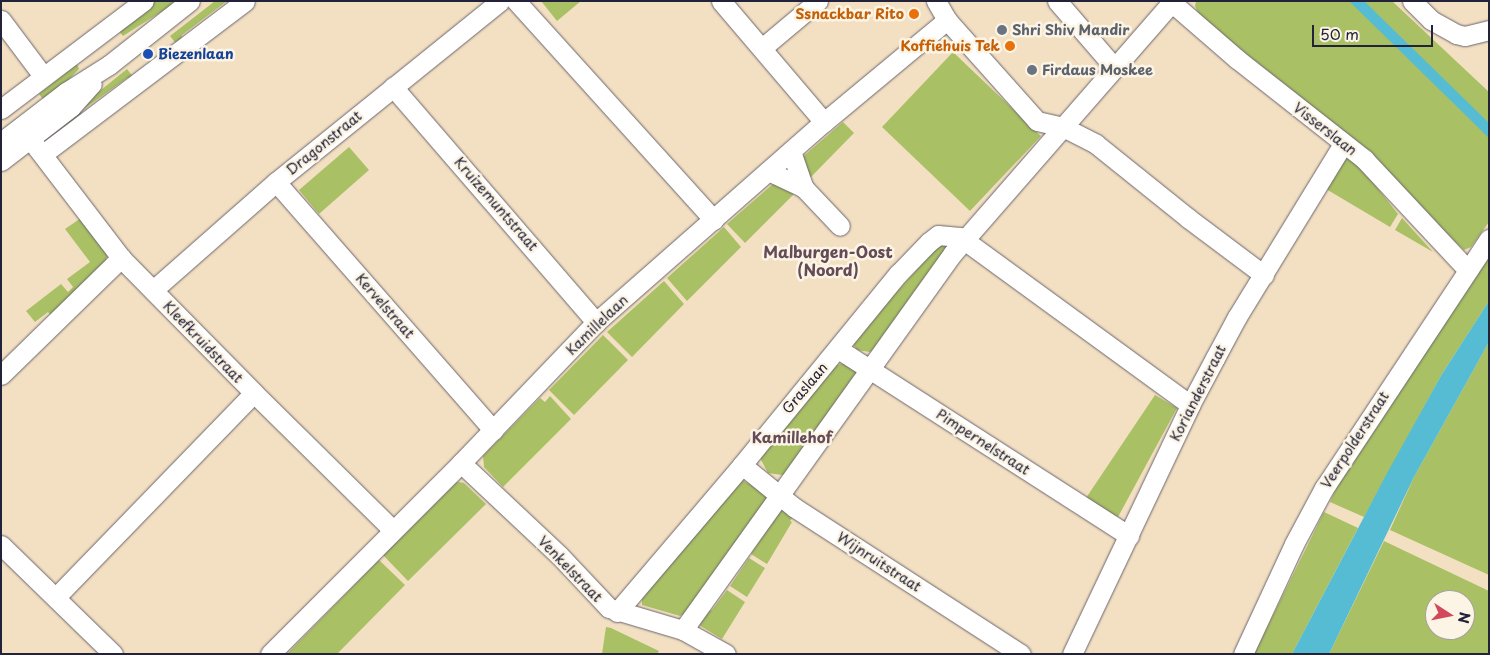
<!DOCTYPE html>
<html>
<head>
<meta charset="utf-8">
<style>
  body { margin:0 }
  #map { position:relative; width:1490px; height:655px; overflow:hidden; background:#f3e0c3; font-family:"Playpen Sans",sans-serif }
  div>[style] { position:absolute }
  .green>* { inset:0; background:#a9c064 }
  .water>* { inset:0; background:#55bcd3 }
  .roads { filter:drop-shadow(0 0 1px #6b646b) drop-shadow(0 0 1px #6b646b) }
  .minor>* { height:19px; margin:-9.5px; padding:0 9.5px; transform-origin:9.5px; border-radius:9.5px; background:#fff }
  .dots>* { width:14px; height:14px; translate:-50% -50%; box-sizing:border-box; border:2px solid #fcf5e5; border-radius:50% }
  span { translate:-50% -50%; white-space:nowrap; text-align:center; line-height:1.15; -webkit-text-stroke:5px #fcf5e5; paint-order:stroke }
  .food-label { font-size:14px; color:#c56008; font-weight:700 }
  .right { translate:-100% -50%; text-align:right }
  .worship-label { font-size:14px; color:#5b616d; font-weight:700 }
  .left { translate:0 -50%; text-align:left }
  .transit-label { font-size:14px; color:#164399; font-weight:700 }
  .street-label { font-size:14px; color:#22223b }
  .neighbourhood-label { font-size:15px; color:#654b57; font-weight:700 }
  .quarter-label { font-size:16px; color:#654b57; font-weight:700 }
  .frame { position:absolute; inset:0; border:2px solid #22223b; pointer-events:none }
  .north { position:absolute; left:1425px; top:590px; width:50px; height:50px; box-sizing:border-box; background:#fcf5e5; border:1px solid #a5a1a1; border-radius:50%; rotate:101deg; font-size:14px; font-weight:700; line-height:20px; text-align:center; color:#22223b }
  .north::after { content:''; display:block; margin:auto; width:18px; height:22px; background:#d1495b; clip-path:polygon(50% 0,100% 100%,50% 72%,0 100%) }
  .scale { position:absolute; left:1312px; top:25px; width:121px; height:22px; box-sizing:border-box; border:2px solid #22223b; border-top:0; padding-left:6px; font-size:15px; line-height:18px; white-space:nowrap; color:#22223b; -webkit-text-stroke:4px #fcf5e5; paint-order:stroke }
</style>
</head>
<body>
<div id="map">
  <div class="green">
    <div style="clip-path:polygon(154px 1px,178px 1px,123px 36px,117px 29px)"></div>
    <div style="clip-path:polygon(215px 1px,227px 1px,182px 35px,181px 42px,177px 45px,170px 36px)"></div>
    <div style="clip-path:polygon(541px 1px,581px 1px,557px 21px)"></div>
    <div style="clip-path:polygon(1196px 1px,1392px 1px,1489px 92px,1489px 222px,1471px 247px,1464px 250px,1326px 122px,1198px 13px,1195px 6px)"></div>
    <div style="clip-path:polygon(953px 52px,1041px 136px,970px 211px,882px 127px)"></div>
    <div style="clip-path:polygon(77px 64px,79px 69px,46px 103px,39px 94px)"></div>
    <div style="clip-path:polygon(127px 69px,134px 78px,127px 78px,81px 111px,80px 119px,66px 130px,60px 123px)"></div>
    <div style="clip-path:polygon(843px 122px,854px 133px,807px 181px,798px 161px)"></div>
    <div style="clip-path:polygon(349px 147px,369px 170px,319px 214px,299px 190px)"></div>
    <div style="clip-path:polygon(1344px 157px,1348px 157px,1360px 166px,1398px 214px,1390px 227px,1326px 189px)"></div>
    <div style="clip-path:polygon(775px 182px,796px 192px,745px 243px,727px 224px)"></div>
    <div style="clip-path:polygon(81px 218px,105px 248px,107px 256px,105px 264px,53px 317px,48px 312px,35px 322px,26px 311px,61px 284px,68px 292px,73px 287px,67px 279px,90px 262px,65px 229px)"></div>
    <div style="clip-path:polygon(1402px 218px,1433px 252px,1395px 230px)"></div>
    <div style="clip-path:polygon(724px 227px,741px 247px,687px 301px,667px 278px)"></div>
    <div style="clip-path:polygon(948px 245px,878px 345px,870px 352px,857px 350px,852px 342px,938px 246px)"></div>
    <div style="clip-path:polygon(1489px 255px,1489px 301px,1442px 374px,1364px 517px,1330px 502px,1341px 478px)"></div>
    <div style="clip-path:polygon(664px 281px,684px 304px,632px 357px,607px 332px)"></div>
    <div style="clip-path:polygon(603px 335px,628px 360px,574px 415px,549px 390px)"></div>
    <div style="clip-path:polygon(1489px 342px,1489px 575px,1390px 530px,1414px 477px)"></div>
    <div style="clip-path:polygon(846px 362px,856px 372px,856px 377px,789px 472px,782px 475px,768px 473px,759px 456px,835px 366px)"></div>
    <div style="clip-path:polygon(1155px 395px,1177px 408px,1118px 517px,1086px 498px)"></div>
    <div style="clip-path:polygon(550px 396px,571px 419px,503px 487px,484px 467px,483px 456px,540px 398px,545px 402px)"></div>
    <div style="clip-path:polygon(740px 479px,769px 494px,766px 505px,687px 612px,680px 616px,642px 605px,642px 597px)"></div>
    <div style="clip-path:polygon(459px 482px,464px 483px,486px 504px,408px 581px,383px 555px,454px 483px)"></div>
    <div style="clip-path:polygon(780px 509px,794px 515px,790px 521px,792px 522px,767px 564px,751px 554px)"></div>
    <div style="clip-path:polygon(1324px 512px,1358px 528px,1292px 654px,1254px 654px)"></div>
    <div style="clip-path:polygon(evenodd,1384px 541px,1489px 591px,1489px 654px,1329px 654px,1384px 541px,1435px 600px,1465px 600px,1465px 630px,1435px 630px,1435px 600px)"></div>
    <div style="clip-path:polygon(749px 558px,765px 568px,747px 597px,730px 586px)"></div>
    <div style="clip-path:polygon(379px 560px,405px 585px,337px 654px,287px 654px)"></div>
    <div style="clip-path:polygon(727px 590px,745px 602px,722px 639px,699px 625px,705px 612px,712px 610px)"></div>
    <div style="clip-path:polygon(606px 627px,611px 628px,659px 651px,657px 654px,602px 654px)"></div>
  </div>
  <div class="water">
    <div style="clip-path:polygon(1349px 1px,1364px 1px,1489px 123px,1489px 138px)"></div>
    <div style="clip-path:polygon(1489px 301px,1489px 342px,1414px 477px,1329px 654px,1292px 654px,1386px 475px,1442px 374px)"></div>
  </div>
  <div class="roads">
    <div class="minor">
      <div style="left:516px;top:1px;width:295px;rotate:47.9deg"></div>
      <div style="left:721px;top:1px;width:159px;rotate:49.6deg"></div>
      <div style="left:936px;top:1px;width:22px;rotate:60deg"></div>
      <div style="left:947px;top:20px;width:135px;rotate:48.3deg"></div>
      <div style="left:1037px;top:121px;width:27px;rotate:13deg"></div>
      <div style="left:1063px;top:127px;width:37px;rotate:27deg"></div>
      <div style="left:1096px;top:144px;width:118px;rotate:38.8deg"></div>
      <div style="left:1188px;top:218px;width:95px;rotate:36.9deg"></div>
      <div style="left:1057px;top:1px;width:87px;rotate:49.2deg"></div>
      <div style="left:1170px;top:1px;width:89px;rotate:40.9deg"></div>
      <div style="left:1237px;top:59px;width:162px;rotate:38.2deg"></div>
      <div style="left:1364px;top:159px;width:152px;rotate:46.9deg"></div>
      <div style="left:1412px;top:1px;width:27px;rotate:45deg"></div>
      <div style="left:1431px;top:20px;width:29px;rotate:29deg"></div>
      <div style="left:1456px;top:34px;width:9px;rotate:13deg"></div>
      <div style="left:1465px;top:36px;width:25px;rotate:-14deg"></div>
      <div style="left:1px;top:20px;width:70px;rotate:53.1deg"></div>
      <div style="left:762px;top:48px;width:73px;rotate:-40deg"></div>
      <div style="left:393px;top:87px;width:311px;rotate:49.2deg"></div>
      <div style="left:1px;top:109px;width:179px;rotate:-37.1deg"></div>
      <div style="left:21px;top:127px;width:165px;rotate:52.6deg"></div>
      <div style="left:121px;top:258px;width:190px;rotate:45.4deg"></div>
      <div style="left:254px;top:393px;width:195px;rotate:44.6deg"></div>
      <div style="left:1px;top:142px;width:82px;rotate:-37.6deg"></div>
      <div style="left:66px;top:92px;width:51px;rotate:-32.1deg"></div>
      <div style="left:109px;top:65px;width:103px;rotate:-38.3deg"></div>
      <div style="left:791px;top:151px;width:39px;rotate:71deg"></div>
      <div style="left:804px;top:188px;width:52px;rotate:46.5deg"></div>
      <div style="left:43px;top:154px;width:253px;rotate:-37.1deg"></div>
      <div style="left:1px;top:161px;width:88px;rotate:-37.6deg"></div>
      <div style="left:71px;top:107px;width:31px;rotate:-48deg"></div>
      <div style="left:768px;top:171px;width:40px;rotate:25deg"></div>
      <div style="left:276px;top:182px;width:330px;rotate:48.8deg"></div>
      <div style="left:153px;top:290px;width:164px;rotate:-41.3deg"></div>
      <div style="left:276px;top:182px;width:288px;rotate:-38.9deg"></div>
      <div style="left:838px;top:349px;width:346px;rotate:32.7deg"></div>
      <div style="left:1px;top:375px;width:168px;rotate:-44.3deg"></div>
      <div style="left:461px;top:463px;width:134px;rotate:43.2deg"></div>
      <div style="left:559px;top:555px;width:73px;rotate:46.7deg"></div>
      <div style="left:609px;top:608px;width:77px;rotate:16.6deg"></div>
      <div style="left:683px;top:630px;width:49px;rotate:29.2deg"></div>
      <div style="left:742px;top:465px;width:68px;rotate:39.1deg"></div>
      <div style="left:795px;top:508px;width:269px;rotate:32.9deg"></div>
      <div style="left:1px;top:545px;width:156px;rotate:44.2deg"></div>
      <div style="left:56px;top:597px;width:284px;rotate:-45.9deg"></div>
      <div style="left:617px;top:612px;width:193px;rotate:-49.6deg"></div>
      <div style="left:742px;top:465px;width:247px;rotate:-50.8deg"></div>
      <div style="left:898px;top:274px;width:45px;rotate:-45.9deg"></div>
      <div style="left:929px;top:242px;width:11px;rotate:-38deg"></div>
      <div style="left:938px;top:235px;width:22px;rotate:5deg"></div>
      <div style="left:960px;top:237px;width:285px;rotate:36.1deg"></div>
      <div style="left:683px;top:630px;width:464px;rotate:-54.4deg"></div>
      <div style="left:953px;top:253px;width:335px;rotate:-48.9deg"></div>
      <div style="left:270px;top:654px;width:270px;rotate:-45deg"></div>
      <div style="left:461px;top:463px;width:195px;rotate:-46.2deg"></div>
      <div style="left:596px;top:322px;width:303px;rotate:-41.3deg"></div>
      <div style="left:824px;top:122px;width:160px;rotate:-39.7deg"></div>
      <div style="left:1072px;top:654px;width:276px;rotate:-64.6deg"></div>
      <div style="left:1190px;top:405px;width:53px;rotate:-62deg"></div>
      <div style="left:1215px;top:358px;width:47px;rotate:-61.8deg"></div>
      <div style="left:1237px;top:317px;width:203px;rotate:-58.5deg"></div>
      <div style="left:1243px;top:654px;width:121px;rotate:-65.1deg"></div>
      <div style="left:1294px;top:544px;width:64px;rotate:-61.8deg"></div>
      <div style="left:1324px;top:488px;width:299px;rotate:-56.5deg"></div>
    </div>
  </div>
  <div class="dots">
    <div style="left:914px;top:14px;background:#e8710a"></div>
    <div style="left:1002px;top:30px;background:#6b7280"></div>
    <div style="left:1010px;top:46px;background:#e8710a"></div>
    <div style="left:148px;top:54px;background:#1a4fb4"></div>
    <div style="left:1032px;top:70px;background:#6b7280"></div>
  </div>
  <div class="food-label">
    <span class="right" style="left:904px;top:14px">Ssnackbar Rito</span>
    <span class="right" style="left:1000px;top:46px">Koffiehuis Tek</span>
  </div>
  <div class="worship-label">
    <span class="left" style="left:1012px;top:30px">Shri Shiv Mandir</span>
    <span class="left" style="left:1042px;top:70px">Firdaus Moskee</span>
  </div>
  <div class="transit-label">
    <span class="left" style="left:158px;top:54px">Biezenlaan</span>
  </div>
  <div class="street-label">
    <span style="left:1325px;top:129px;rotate:38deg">Visserslaan</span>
    <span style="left:324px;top:143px;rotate:-39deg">Dragonstraat</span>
    <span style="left:496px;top:204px;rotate:49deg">Kruizemuntstraat</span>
    <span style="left:385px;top:306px;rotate:49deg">Kervelstraat</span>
    <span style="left:597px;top:325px;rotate:-44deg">Kamillelaan</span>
    <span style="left:203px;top:342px;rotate:46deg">Kleefkruidstraat</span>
    <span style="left:805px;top:388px;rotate:-50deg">Graslaan</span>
    <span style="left:1198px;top:393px;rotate:-63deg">Korianderstraat</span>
    <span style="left:1355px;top:440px;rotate:-57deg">Veerpolderstraat</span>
    <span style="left:983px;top:442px;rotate:33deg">Pimpernelstraat</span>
    <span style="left:879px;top:562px;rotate:33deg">Wijnruitstraat</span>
    <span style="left:570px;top:569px;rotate:46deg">Venkelstraat</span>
  </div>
  <div class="neighbourhood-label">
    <span style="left:792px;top:437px">Kamillehof</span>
  </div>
  <div class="quarter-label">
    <span style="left:828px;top:260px">Malburgen-Oost<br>(Noord)</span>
  </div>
  <div class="frame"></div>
  <div class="north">N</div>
  <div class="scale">50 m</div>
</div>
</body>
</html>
